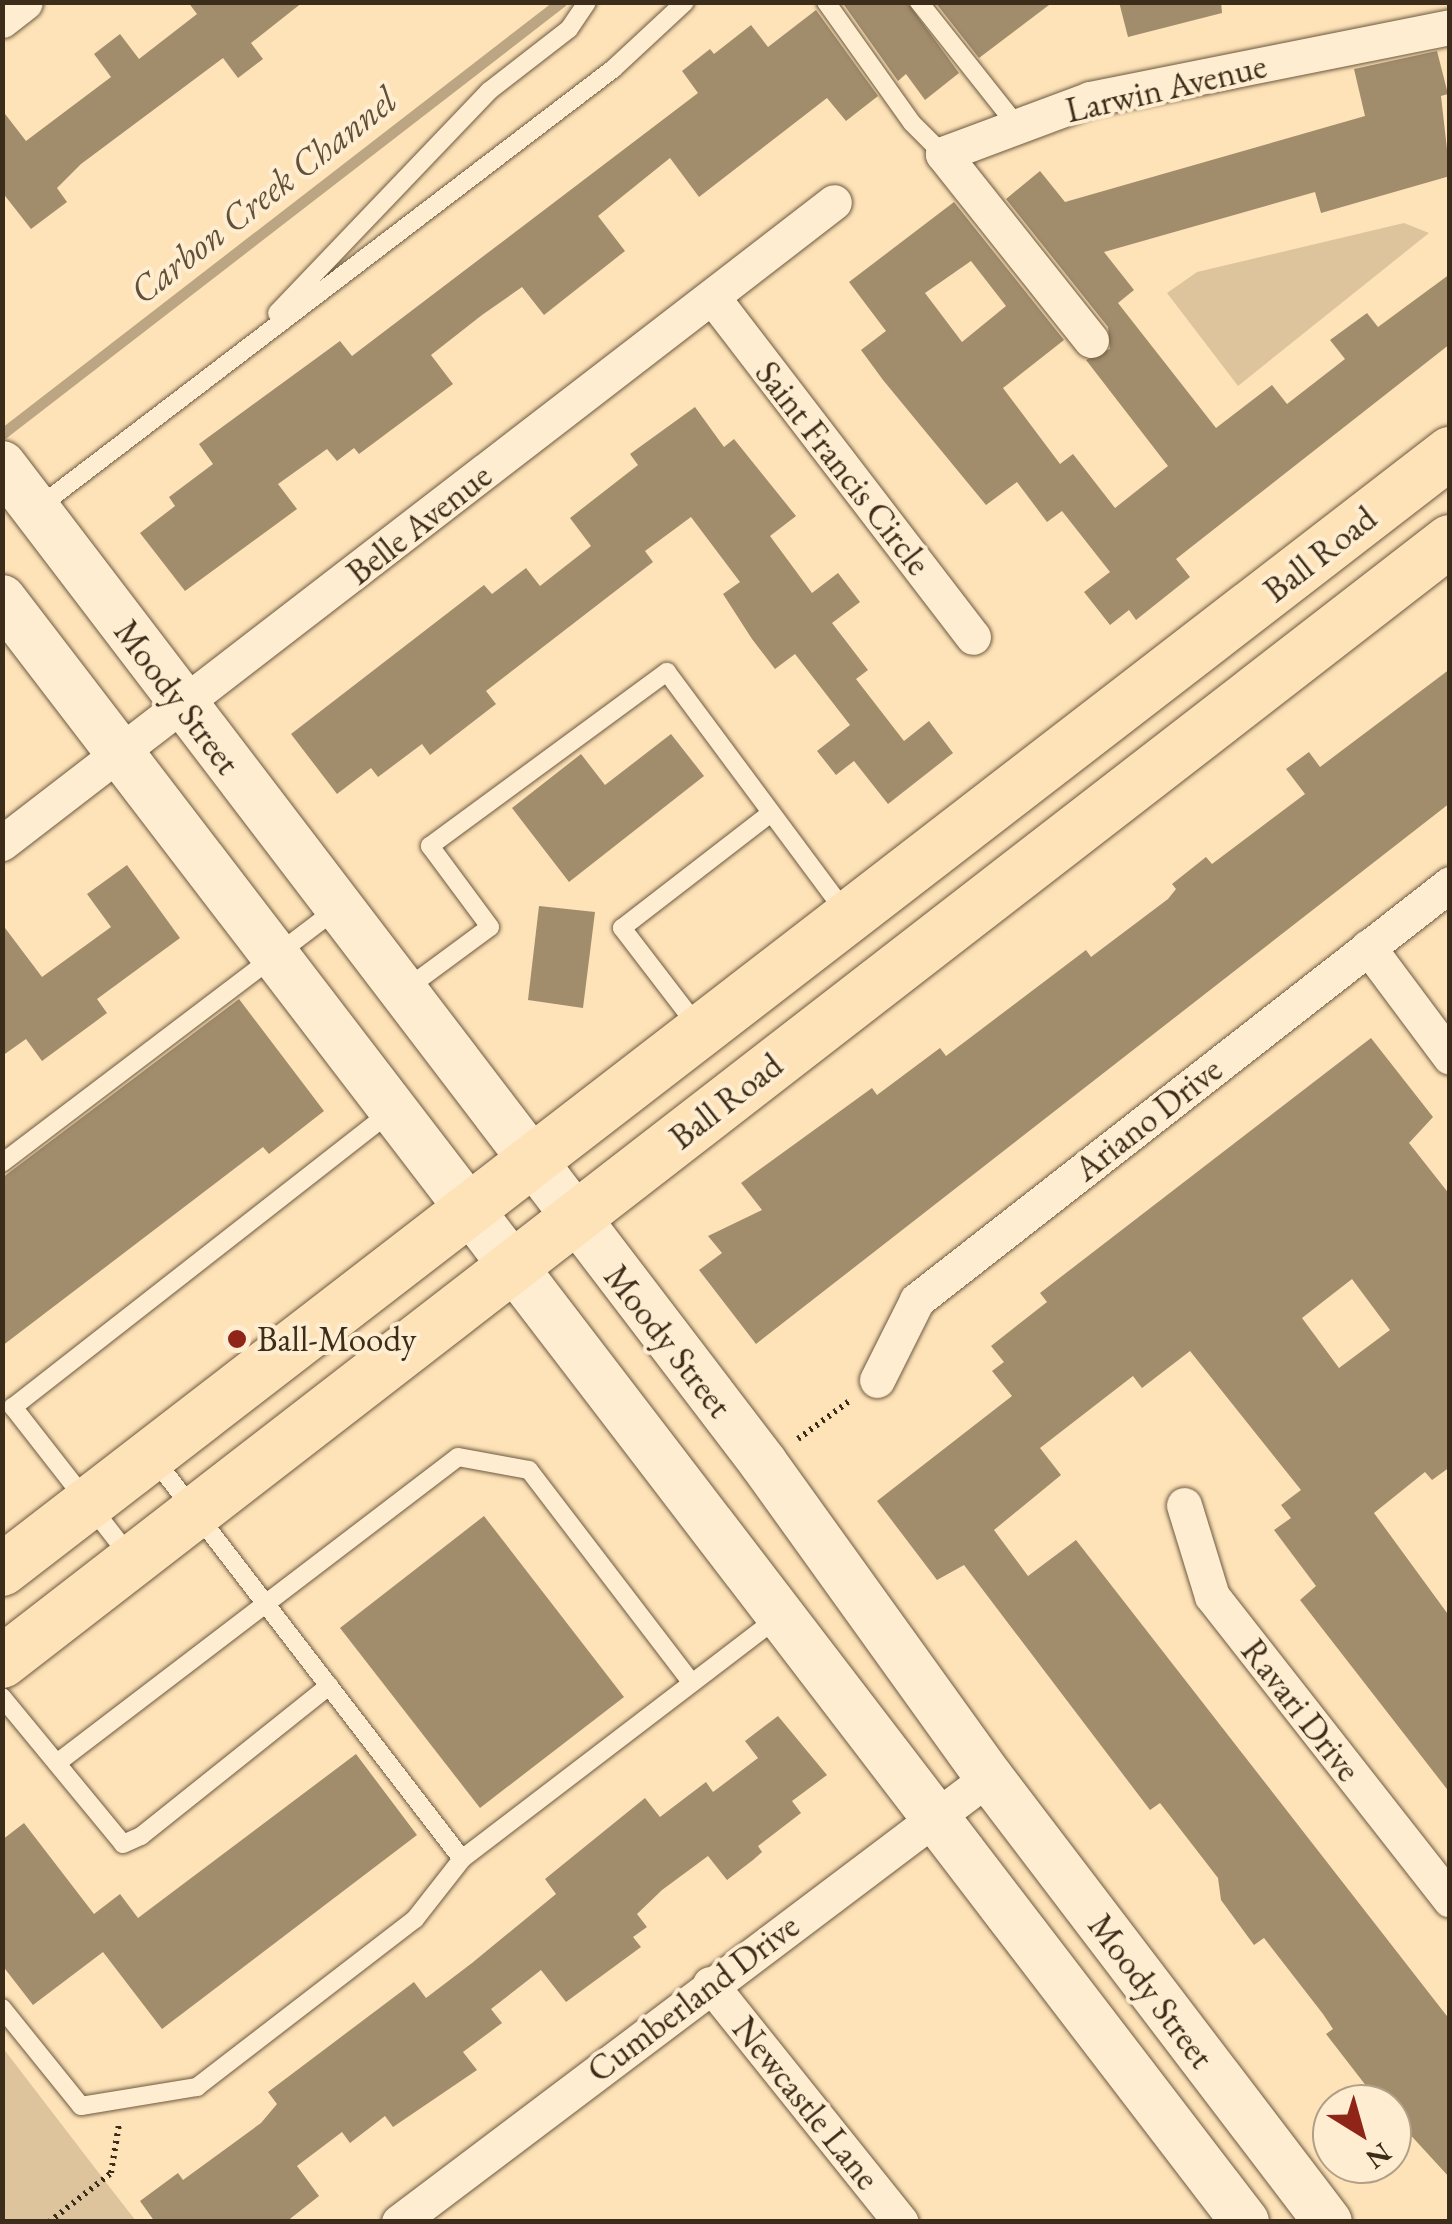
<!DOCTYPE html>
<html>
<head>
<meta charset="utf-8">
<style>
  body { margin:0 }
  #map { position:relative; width:1452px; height:2224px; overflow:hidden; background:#ffe3b8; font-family:"EB Garamond",serif }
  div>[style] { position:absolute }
  .green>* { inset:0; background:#dec49d }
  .stream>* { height:11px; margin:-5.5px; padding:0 5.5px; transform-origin:5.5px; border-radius:5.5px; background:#bca582 }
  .building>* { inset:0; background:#a18c6c }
  .path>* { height:6px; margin-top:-3px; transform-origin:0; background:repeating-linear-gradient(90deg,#3b2d19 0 2.5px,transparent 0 7.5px) }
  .roads { filter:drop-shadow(0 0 2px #6c5a41) drop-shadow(0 0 2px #6c5a41) }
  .lane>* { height:18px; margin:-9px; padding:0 9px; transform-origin:9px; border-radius:9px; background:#ffedd1 }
  .street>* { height:35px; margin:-17.5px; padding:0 17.5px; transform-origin:17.5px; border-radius:17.5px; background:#ffedd1 }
  .secondary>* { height:48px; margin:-24px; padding:0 24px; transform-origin:24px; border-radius:24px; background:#ffedd1 }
  .primary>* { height:52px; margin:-26px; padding:0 26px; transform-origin:26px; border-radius:26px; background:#ffe3b8 }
  .dots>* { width:28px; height:28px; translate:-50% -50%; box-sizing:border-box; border:5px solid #ffedd1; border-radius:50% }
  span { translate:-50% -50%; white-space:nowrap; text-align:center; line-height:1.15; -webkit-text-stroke:8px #ffedd1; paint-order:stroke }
  .street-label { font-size:35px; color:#3b2d19 }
  .poi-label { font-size:35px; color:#3b2d19 }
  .left { translate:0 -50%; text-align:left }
  .water-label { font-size:38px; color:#625138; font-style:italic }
  .frame { position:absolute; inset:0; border:5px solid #3b2d19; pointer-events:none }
  .north { position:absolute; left:1312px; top:2084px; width:100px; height:100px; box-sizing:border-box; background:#ffedd1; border:2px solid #b1a087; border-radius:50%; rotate:143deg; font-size:28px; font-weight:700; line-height:40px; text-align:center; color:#3b2d19 }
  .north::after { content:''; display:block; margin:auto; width:35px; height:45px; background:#8f2418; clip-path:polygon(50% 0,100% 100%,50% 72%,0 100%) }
</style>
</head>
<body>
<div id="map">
  <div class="green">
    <div style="clip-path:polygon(1404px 223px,1429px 233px,1238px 386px,1167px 293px,1197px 272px)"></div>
    <div style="clip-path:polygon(3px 2048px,108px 2185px,136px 2221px,3px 2221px)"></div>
  </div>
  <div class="stream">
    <div style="left:2px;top:434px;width:706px;rotate:-37.7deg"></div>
  </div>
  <div class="building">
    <div style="clip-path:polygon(188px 2px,303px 2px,251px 43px,263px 59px,238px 78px,223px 58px,81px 164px,57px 188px,67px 202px,31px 229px,2px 192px,2px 110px,26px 141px,111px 77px,94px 54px,120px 34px,139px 59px,197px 14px)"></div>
    <div style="clip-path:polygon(842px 2px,907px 2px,959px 73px,925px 100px,906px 74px,898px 81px)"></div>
    <div style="clip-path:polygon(935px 2px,1053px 2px,979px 58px)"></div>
    <div style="clip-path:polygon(1119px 2px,1221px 2px,1222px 13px,1128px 37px)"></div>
    <div style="clip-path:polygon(816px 10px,878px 96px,846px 121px,827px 98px,699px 197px,670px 158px,598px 216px,625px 251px,544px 315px,522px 287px,482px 315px,431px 355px,453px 384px,359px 454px,354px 448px,337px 461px,327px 449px,278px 484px,297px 509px,185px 591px,140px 533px,175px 506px,169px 497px,213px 464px,199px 444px,340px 341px,352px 356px,698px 93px,682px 71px,710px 49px,714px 54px,751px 25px,768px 47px)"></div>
    <div style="clip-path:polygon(evenodd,1437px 51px,1448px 94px,1441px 96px,1450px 176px,1321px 213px,1315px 192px,1104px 252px,1134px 290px,1118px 303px,1216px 428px,1272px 385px,1287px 404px,1345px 359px,1330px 340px,1367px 313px,1378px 327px,1450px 274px,1450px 344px,1176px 559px,1190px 577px,1136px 620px,1129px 610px,1110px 625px,1084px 592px,1110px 572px,1062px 511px,1047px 522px,1017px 482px,986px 505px,883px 380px,861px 350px,886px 331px,849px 282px,954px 202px,1064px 340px,1003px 388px,1060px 464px,1073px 454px,1115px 508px,1168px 466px,1086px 360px,1110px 349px,1108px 327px,1006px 199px,1040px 171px,1065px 202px,1365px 116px,1354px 69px,1437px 51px,971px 261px,1006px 306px,962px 342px,925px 293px,971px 261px)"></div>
    <div style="clip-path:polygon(695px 407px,724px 447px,734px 439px,796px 516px,770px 536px,812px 593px,838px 573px,860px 602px,832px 623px,868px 670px,856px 679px,904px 741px,929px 721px,953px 753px,888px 804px,854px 761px,836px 775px,817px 751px,850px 725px,795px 654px,775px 669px,752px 639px,723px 594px,740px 582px,691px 517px,645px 551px,653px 562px,486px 691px,496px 704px,430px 755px,422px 744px,378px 777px,371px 768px,337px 794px,291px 734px,484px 585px,492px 594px,526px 568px,540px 586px,591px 546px,570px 518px,638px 465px,630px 454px)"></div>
    <div style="clip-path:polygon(1450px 669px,1450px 803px,756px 1344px,699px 1270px,722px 1253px,708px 1236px,762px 1210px,741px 1183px,872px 1088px,877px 1095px,940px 1048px,946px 1056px,1086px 950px,1091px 957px,1168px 899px,1176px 889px,1172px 884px,1206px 857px,1212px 864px,1305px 794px,1286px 769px,1309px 752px,1320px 767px)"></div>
    <div style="clip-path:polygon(671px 734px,704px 776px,569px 882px,512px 808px,581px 754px,605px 785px)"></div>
    <div style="clip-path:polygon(127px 865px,180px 938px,97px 999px,107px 1013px,42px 1061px,26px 1039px,2px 1056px,2px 924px,42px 977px,111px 927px,87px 894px)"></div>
    <div style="clip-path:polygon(539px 906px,595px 912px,583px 1008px,528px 1000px)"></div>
    <div style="clip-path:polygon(239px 999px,324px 1111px,269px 1154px,263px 1147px,2px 1346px,2px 1178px)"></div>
    <div style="clip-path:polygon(evenodd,1371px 1038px,1433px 1117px,1409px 1143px,1450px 1195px,1450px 1467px,1432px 1480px,1425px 1472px,1374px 1513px,1450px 1617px,1450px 1793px,1300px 1600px,1316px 1586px,1274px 1530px,1291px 1518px,1281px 1505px,1301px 1490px,1190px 1351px,1142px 1388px,1133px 1376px,1040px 1448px,1061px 1475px,994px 1530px,1028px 1576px,1076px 1540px,1450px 2020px,1450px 2178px,1405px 2129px,1392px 2139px,1392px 2104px,1345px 2104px,1367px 2087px,1326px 2034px,1333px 2029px,1323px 2014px,1264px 1938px,1254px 1945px,1221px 1900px,1218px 1878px,1160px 1803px,1150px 1810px,964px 1565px,937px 1580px,877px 1501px,1012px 1396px,992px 1371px,1004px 1362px,991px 1346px,1047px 1302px,1040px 1293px,1371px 1038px,1352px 1279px,1390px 1330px,1339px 1368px,1302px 1318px,1352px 1279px)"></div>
    <div style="clip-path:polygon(484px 1516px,624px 1697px,480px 1808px,340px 1628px)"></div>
    <div style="clip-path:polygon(778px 1716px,827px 1775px,792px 1801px,801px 1813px,758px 1846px,762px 1852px,753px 1860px,727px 1880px,708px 1856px,662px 1890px,637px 1914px,647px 1927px,633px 1937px,641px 1947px,566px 2002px,541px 1970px,491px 2009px,502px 2023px,463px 2052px,477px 2070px,393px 2127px,385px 2116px,350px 2143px,342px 2132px,297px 2166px,319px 2196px,286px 2222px,155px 2222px,140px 2201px,178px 2173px,183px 2180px,261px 2123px,277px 2104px,268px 2092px,414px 1982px,426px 1998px,472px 1963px,556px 1894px,545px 1879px,645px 1798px,660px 1817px,706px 1782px,713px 1792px,758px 1758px,745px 1741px)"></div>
    <div style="clip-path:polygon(356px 1754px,417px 1835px,162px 2029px,103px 1952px,33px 2005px,2px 1965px,2px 1840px,24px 1823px,94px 1914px,120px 1894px,138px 1918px)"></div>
  </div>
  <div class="path">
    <div style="left:798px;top:1439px;width:67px;rotate:-36.5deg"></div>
    <div style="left:49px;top:2222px;width:79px;rotate:-38.3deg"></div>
    <div style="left:111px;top:2173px;width:50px;rotate:-80.7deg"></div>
  </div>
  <div class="roads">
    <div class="lane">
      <div style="left:826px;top:2px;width:148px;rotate:54.6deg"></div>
      <div style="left:912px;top:123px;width:44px;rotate:45deg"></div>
      <div style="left:919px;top:2px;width:159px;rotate:51.6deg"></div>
      <div style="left:277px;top:313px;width:307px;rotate:-46.3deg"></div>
      <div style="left:489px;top:91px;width:101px;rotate:-37.8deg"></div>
      <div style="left:569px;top:29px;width:32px;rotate:-56deg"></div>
      <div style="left:36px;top:509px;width:726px;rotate:-37.33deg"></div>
      <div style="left:613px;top:69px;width:98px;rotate:-42.9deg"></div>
      <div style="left:406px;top:989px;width:104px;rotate:-36.4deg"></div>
      <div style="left:490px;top:927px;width:101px;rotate:-126.5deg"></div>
      <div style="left:430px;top:846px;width:294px;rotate:-36.3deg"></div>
      <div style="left:667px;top:672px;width:300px;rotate:53.4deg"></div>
      <div style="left:698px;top:1027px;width:125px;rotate:-127.5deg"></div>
      <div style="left:622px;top:928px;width:188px;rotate:-37.7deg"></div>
      <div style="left:2px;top:1163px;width:420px;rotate:-37.2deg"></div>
      <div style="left:155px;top:1460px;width:503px;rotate:52.42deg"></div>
      <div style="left:462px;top:1859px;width:400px;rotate:-37.4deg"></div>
      <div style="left:131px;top:1558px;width:192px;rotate:-128deg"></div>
      <div style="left:13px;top:1407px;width:482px;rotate:-38deg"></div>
      <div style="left:2px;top:1697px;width:190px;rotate:50.5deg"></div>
      <div style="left:123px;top:1844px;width:20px;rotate:-24deg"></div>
      <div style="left:141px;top:1836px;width:241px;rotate:-38.6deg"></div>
      <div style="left:57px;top:1763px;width:504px;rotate:-37.35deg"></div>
      <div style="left:458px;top:1457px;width:72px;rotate:10.4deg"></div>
      <div style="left:529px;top:1470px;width:268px;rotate:52.6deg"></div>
      <div style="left:2px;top:2008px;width:126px;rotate:51.1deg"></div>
      <div style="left:81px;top:2106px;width:118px;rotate:-9.3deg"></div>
      <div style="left:197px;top:2087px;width:275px;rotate:-37.6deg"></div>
      <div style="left:415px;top:1919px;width:76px;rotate:-51.9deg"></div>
    </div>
    <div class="street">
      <div style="left:2px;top:20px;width:29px;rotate:-38deg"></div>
      <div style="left:713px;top:298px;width:427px;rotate:52.5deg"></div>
      <div style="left:1091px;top:340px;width:238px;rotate:-128.5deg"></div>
      <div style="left:943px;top:154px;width:157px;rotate:-20.5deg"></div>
      <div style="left:1090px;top:99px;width:367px;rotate:-11.3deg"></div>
      <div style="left:2px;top:843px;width:1050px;rotate:-37.61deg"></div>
      <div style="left:1368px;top:947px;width:137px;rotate:53.3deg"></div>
      <div style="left:877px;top:1380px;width:89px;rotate:-63.4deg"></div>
      <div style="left:917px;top:1300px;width:676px;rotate:-37.97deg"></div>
      <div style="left:1184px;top:1505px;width:95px;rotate:72.9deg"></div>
      <div style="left:1212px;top:1596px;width:386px;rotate:51.9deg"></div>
      <div style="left:710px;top:1984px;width:305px;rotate:51.3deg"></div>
      <div style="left:399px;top:2222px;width:739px;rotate:-37.02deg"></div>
    </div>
    <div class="secondary">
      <div style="left:2px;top:465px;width:1256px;rotate:52.66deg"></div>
      <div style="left:764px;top:1464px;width:385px;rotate:54.3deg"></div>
      <div style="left:989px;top:1777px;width:559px;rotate:52.7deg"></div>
      <div style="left:2px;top:599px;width:2044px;rotate:52.55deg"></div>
    </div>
    <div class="primary">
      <div style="left:2px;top:1570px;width:1829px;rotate:-37.65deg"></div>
      <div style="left:2px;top:1662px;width:1831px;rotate:-37.75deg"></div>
    </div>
  </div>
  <div class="dots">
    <div style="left:237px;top:1339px;background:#8f2418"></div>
  </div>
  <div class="street-label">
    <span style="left:1166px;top:88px;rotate:-13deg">Larwin Avenue</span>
    <span style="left:843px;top:468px;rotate:52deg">Saint Francis Circle</span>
    <span style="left:419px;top:524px;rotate:-38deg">Belle Avenue</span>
    <span style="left:1320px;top:554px;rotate:-38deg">Ball Road</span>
    <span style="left:177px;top:697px;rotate:53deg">Moody Street</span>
    <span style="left:726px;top:1101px;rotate:-38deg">Ball Road</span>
    <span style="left:1148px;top:1119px;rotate:-38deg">Ariano Drive</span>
    <span style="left:668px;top:1341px;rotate:52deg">Moody Street</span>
    <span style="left:1301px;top:1710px;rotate:52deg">Ravari Drive</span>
    <span style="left:1151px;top:1991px;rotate:53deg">Moody Street</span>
    <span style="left:693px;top:1998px;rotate:-37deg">Cumberland Drive</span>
    <span style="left:806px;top:2103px;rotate:51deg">Newcastle Lane</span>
  </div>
  <div class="poi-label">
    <span class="left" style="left:257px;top:1339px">Ball-Moody</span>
  </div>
  <div class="water-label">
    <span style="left:263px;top:195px;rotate:-38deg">Carbon Creek Channel</span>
  </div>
  <div class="frame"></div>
  <div class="north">N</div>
</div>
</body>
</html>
